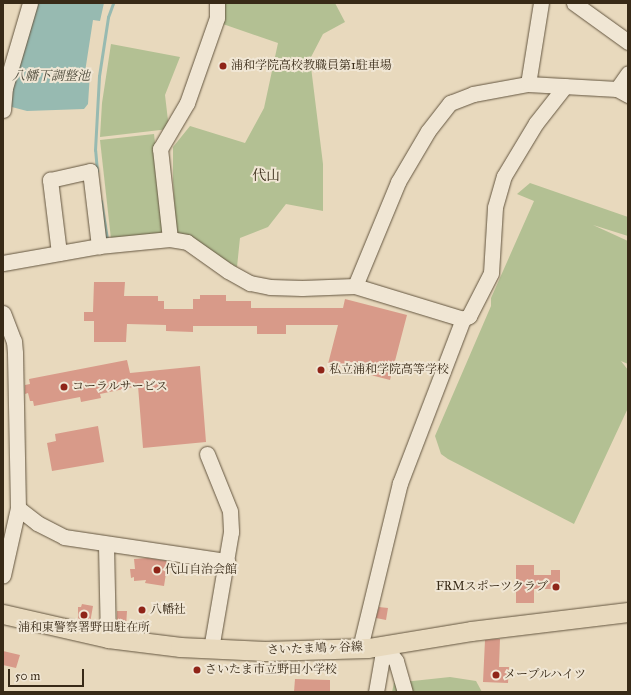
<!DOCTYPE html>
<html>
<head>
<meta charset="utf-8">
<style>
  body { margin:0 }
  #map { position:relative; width:631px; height:695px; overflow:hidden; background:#e8d9bd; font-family:"IM FELL Great Primer","Noto Serif JP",serif }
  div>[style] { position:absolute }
  .green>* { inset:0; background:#b3c093 }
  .water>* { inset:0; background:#97bab1 }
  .stream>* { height:3px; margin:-1.5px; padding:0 1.5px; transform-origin:1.5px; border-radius:1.5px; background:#97bab1 }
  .building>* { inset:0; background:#d89a89 }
  .roads { filter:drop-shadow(0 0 1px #645640) drop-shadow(0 0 1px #645640) }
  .minor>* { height:15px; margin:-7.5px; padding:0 7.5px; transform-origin:7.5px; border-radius:7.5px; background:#f0e6d4 }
  .major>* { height:19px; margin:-9.5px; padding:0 9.5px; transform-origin:9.5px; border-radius:9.5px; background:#e8d9bd }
  .dots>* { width:11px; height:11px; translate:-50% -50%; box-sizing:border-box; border:2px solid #f0e6d4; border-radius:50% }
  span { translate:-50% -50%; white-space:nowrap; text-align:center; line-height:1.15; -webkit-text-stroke:4px #f0e6d4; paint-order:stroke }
  .poi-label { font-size:12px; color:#382a17 }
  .left { translate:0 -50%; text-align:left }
  .right { translate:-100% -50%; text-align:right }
  .street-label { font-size:12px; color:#382a17 }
  .water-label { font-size:13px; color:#504e3e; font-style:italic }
  .quarter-label { font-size:14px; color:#382a17 }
  .frame { position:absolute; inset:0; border:4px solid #382a17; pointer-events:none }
  .scale { position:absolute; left:8px; top:669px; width:76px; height:18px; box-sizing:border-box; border:2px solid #382a17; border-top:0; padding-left:5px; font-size:12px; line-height:14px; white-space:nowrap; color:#382a17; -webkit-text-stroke:3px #f0e6d4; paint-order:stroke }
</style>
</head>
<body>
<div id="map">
  <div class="green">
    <div style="clip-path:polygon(225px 3px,335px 3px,345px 22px,323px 34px,310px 59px,323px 164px,323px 211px,286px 204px,268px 227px,240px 238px,237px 267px,176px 232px,173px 181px,173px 147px,190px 126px,245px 143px,264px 108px,278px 43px,220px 23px)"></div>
    <div style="clip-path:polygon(111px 44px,180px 57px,165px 95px,169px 129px,100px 137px,102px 103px)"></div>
    <div style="clip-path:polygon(154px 134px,165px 232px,111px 239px,100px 140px)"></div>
    <div style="clip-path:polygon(530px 183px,628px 217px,628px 236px,593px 225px,628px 241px,628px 364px,621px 361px,628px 370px,628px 408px,574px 524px,448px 459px,441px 454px,435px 436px,491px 306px,491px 298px,534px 201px,517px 194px)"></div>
    <div style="clip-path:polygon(450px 677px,476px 681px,482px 692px,392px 692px,394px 683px)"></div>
  </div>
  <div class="water">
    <div style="clip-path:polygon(38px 3px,104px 3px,100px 21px,93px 20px,85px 72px,90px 73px,88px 104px,84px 109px,27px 111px,8px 106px)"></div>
  </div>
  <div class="stream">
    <div style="left:97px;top:171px;width:21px;rotate:-95deg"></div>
    <div style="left:95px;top:150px;width:74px;rotate:-86.9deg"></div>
    <div style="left:99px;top:76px;width:60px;rotate:-81.3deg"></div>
    <div style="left:108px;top:17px;width:15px;rotate:-70deg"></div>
    <div style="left:101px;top:201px;width:37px;rotate:81deg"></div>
  </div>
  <div class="building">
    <div style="clip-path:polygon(94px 282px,125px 282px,124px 296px,158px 296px,158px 301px,164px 301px,164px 309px,193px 309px,193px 299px,200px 299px,200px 295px,226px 295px,226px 301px,251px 301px,251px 308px,343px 308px,345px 299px,407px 315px,390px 380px,328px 364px,338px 325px,286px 325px,286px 334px,257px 334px,257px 326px,193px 326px,193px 332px,166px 331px,166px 325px,127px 324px,126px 342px,94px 342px,94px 321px,84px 321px,84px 312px,93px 312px)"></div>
    <div style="clip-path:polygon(127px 360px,130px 373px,200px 366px,206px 442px,143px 448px,138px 386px,100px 394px,101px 398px,81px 402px,80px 397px,34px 406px,33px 401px,30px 401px,28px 393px,25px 394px,25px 385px,30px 384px,29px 379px)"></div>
    <div style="clip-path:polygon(98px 426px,104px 462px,52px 471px,47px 443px,56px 441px,55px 434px)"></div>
    <div style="clip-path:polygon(147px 558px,168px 561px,164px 586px,145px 583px,146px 580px,134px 581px,134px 577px,131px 578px,130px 569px,135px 569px,134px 559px)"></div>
    <div style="clip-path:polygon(516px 565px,534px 565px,534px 575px,551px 575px,551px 570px,560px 570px,560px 589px,534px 589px,534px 603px,516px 603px)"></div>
    <div style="clip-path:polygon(82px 604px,93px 606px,90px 623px,78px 620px,78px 607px,81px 607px)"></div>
    <div style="clip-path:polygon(379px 607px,388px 608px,386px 620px,376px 618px)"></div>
    <div style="clip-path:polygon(117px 611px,127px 611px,126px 627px,117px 626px)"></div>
    <div style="clip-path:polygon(496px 639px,500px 639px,499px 667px,509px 667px,508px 683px,483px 682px,485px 640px)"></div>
    <div style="clip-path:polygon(3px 651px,20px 655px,16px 668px,3px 665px)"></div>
    <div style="clip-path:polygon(295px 679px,330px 680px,330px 692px,294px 692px)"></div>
  </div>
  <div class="roads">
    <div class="minor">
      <div style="left:574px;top:3px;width:67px;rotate:35.8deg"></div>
      <div style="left:528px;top:84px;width:82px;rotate:-80.9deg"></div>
      <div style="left:617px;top:89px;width:19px;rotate:-55deg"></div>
      <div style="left:3px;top:110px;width:22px;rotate:-85deg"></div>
      <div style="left:5px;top:88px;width:89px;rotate:-73.6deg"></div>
      <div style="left:170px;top:239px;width:91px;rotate:-96.3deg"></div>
      <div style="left:160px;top:149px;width:53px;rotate:-59.6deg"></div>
      <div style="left:187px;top:103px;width:90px;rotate:-70.6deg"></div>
      <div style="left:217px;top:18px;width:15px;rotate:-90deg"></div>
      <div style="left:59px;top:253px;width:74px;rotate:-97deg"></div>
      <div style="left:50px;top:180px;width:41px;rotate:-12.7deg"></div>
      <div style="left:90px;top:171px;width:76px;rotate:83.2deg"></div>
      <div style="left:3px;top:263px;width:97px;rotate:-10deg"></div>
      <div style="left:99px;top:246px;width:71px;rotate:-5.6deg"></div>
      <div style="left:170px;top:239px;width:17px;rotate:10deg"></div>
      <div style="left:187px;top:242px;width:50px;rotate:35.3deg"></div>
      <div style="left:228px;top:271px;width:25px;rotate:29deg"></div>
      <div style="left:250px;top:283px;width:20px;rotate:11deg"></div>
      <div style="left:270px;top:287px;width:32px;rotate:2deg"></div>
      <div style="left:302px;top:288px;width:53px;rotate:-2.2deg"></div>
      <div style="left:355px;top:286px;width:113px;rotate:17deg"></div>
      <div style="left:463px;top:319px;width:7px;rotate:-27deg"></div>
      <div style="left:469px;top:316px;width:48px;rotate:-62.9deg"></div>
      <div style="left:491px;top:273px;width:66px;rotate:-86.5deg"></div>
      <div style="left:495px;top:207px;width:32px;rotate:-74deg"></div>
      <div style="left:504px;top:176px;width:62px;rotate:-58.9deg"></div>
      <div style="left:536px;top:123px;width:47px;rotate:-51.9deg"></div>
      <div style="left:355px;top:286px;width:113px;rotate:-67.5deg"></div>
      <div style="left:398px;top:182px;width:59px;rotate:-59.5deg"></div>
      <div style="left:428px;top:131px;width:36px;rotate:-52deg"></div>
      <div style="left:450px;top:103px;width:25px;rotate:-21deg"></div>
      <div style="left:473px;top:94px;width:56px;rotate:-10.3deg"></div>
      <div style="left:528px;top:84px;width:89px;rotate:3.2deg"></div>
      <div style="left:617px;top:89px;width:13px;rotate:29deg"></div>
      <div style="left:3px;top:313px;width:30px;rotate:69deg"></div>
      <div style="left:14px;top:341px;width:12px;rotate:85deg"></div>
      <div style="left:15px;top:353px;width:155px;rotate:88.9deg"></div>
      <div style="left:18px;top:508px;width:69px;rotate:102.6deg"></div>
      <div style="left:207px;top:454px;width:61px;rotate:68deg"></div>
      <div style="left:230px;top:511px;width:21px;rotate:87deg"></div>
      <div style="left:231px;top:532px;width:119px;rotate:99.7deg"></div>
      <div style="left:18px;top:508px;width:24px;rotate:38deg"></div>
      <div style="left:37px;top:523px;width:30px;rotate:27deg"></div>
      <div style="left:64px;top:537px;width:165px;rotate:8.4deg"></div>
      <div style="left:106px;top:545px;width:93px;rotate:88.8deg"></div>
      <div style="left:384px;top:646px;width:19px;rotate:51deg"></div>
      <div style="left:396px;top:661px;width:32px;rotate:74deg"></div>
      <div style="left:360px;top:648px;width:170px;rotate:-76.4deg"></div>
      <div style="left:400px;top:483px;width:176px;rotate:-69deg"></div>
      <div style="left:376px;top:692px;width:47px;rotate:-80.1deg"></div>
    </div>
    <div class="major">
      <div style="left:3px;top:614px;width:108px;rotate:12.9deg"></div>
      <div style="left:108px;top:638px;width:73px;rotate:7.1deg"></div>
      <div style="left:180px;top:647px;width:85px;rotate:2.7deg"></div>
      <div style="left:265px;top:651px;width:103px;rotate:-1.7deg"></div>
      <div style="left:368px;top:648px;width:104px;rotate:-9.4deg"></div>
      <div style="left:471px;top:631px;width:158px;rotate:-6.9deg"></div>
    </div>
  </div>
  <div class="dots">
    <div style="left:223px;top:66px;background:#8f2418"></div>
    <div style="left:321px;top:370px;background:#8f2418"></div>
    <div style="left:64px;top:387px;background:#8f2418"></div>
    <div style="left:157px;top:570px;background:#8f2418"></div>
    <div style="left:556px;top:587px;background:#8f2418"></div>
    <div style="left:142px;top:610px;background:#8f2418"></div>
    <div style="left:84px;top:615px;background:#8f2418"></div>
    <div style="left:197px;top:670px;background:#8f2418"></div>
    <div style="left:496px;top:675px;background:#8f2418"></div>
  </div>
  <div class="poi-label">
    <span class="left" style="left:231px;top:66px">浦和学院高校教職員第1駐車場</span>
    <span class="left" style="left:329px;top:370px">私立浦和学院高等学校</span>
    <span class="left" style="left:72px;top:387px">コーラルサービス</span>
    <span class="left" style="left:165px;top:570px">代山自治会館</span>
    <span class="right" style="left:548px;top:587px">FRMスポーツクラブ</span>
    <span class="left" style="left:150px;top:610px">八幡社</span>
    <span style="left:84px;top:628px">浦和東警察署野田駐在所</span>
    <span class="left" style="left:205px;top:670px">さいたま市立野田小学校</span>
    <span class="left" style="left:504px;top:675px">メープルハイツ</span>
  </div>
  <div class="street-label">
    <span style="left:315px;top:649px;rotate:-2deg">さいたま鳩ヶ谷線</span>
  </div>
  <div class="water-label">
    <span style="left:51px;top:76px">八幡下調整池</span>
  </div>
  <div class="quarter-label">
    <span style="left:266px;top:176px">代山</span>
  </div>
  <div class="frame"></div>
  <div class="scale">50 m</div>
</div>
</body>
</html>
